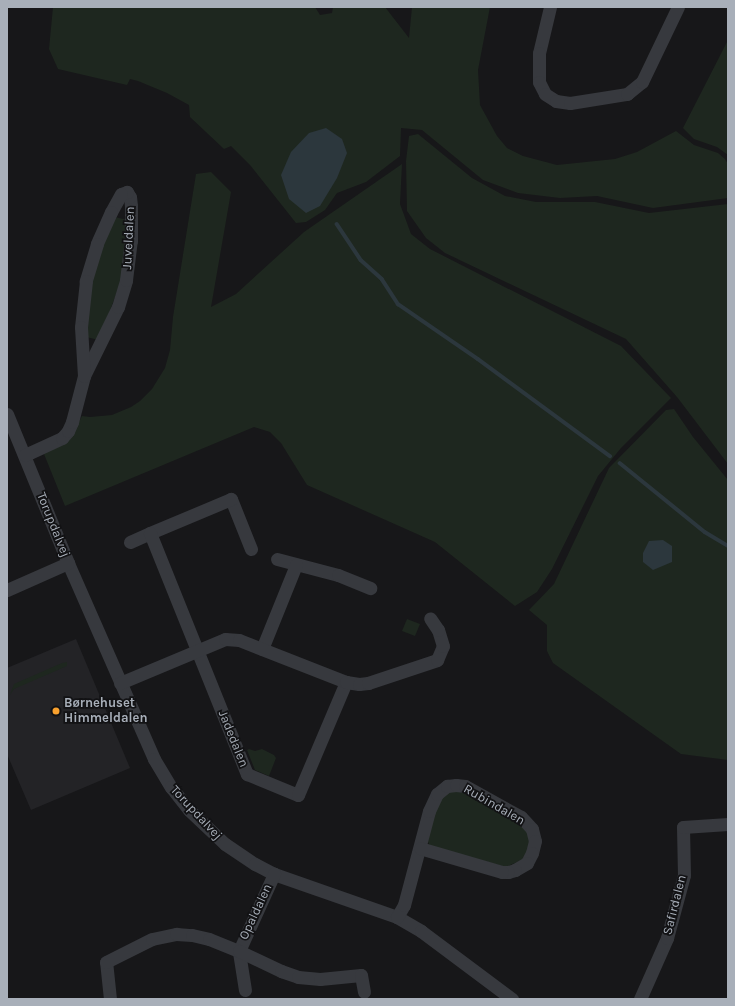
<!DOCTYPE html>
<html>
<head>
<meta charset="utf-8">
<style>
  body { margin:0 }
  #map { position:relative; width:735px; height:1006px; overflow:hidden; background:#171719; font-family:Karla,sans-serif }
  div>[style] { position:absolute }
  .built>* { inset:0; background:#232326 }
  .green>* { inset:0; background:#1e271f }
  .water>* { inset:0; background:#2c373d }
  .stream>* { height:3.5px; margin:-1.75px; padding:0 1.75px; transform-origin:1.75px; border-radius:1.75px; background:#2c373d }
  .minor>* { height:13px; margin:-6.5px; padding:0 6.5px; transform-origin:6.5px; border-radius:6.5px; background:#37393e }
  .dots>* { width:11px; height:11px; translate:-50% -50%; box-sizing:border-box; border:2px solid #121214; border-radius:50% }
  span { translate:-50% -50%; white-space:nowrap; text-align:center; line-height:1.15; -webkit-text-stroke:3.5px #121214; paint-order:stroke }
  .street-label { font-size:13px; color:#a8afb9 }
  .poi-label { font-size:13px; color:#a8afb9; font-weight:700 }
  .left { translate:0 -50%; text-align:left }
  .frame { position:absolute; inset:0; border:8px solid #a8afb9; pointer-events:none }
</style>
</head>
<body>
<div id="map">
  <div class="built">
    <div style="clip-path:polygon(76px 639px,130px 768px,31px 810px,7px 754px,7px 668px)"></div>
  </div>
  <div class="green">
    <div style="clip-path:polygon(53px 7px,315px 7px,320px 15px,332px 13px,333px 7px,385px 7px,409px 38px,412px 7px,490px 7px,478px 70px,480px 105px,497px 136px,507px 148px,523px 156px,557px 165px,615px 159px,637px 152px,676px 131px,694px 145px,718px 153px,725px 159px,728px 164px,728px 198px,653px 208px,597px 196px,560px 198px,518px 193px,483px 180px,422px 130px,401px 128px,400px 156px,366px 182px,337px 193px,325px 210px,306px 222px,296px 223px,250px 165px,231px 146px,224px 149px,190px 117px,189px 105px,167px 93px,138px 81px,130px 79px,127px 85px,58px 69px,49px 49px)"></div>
    <div style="clip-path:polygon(728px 40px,728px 155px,717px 147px,694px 139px,683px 128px)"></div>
    <div style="clip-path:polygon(418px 134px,472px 178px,505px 196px,536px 202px,595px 202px,649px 213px,728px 204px,728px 464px,677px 397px,626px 339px,445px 253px,426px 238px,407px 211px,406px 161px,409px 136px)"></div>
    <div style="clip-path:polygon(402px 164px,400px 204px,411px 234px,430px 249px,621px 346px,671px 398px,621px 448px,598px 476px,552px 569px,537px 592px,515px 606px,435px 542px,307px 485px,281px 443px,270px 432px,254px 427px,65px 506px,44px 454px,72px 435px,82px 416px,90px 417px,112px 415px,131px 407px,140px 401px,152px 389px,165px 368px,170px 350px,173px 317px,196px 174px,211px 172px,231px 192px,211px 307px,236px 294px,304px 232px)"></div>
    <div style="clip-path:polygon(115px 217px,127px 220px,121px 281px,99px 340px,86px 337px,94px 266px)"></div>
    <div style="clip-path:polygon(674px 409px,693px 437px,728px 480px,728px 760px,681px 754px,553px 663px,547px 651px,547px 625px,529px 610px,554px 584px,609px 468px,666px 410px)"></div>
    <div style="clip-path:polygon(407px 619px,420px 624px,415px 636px,402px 631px)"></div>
    <div style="clip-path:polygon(67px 662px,67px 666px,14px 689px,10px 695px,14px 684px,62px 663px)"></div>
    <div style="clip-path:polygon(249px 749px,255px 751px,262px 749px,274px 755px,276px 758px,269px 776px,255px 770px,247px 750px)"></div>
    <div style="clip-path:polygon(462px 791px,515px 818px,527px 831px,530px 843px,524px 859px,506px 867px,430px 846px,427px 840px,436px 804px,448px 792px)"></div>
  </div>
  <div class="water">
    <div style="clip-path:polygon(326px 128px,342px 139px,347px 153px,337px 178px,320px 206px,306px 213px,289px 199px,281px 175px,291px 152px,309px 133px)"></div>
    <div style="clip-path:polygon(663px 540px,672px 546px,672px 562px,653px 570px,643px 562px,643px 553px,649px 541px)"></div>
  </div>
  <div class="stream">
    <div style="left:337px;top:224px;width:43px;rotate:56.3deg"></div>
    <div style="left:361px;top:260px;width:28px;rotate:42deg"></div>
    <div style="left:382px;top:279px;width:30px;rotate:57deg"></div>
    <div style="left:398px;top:304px;width:97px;rotate:34.5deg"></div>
    <div style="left:478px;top:359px;width:164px;rotate:36.3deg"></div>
    <div style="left:620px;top:463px;width:109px;rotate:39.1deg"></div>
    <div style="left:705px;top:532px;width:27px;rotate:31deg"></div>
  </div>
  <div class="minor">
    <div style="left:550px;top:7px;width:47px;rotate:103.4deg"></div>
    <div style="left:539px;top:53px;width:29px;rotate:90deg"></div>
    <div style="left:539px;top:82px;width:13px;rotate:63deg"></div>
    <div style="left:545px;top:94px;width:13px;rotate:32deg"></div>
    <div style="left:556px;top:101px;width:14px;rotate:8deg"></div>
    <div style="left:570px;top:103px;width:58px;rotate:-9deg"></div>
    <div style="left:627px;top:94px;width:19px;rotate:-39deg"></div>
    <div style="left:642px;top:82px;width:83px;rotate:-64.4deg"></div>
    <div style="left:7px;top:414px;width:161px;rotate:67.7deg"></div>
    <div style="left:68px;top:563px;width:214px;rotate:66.3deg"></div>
    <div style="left:154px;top:759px;width:33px;rotate:59deg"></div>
    <div style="left:171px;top:787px;width:29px;rotate:52deg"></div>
    <div style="left:189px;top:810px;width:50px;rotate:43.4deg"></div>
    <div style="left:225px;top:844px;width:36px;rotate:34deg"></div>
    <div style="left:255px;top:864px;width:21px;rotate:28deg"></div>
    <div style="left:274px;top:874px;width:130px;rotate:19.3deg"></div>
    <div style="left:397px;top:917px;width:28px;rotate:30deg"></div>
    <div style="left:421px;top:931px;width:114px;rotate:36.8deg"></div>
    <div style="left:25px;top:455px;width:41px;rotate:-24.7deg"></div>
    <div style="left:62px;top:438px;width:9px;rotate:-49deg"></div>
    <div style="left:68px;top:431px;width:10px;rotate:-66deg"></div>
    <div style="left:72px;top:422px;width:48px;rotate:-75.4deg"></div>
    <div style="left:84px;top:376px;width:77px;rotate:-63.8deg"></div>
    <div style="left:118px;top:307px;width:28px;rotate:-73deg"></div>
    <div style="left:126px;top:280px;width:39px;rotate:-83deg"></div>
    <div style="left:131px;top:241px;width:35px;rotate:-90deg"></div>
    <div style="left:131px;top:206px;width:9px;rotate:-96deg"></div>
    <div style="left:130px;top:197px;width:6px;rotate:-121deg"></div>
    <div style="left:127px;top:192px;width:6px;rotate:162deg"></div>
    <div style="left:121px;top:194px;width:21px;rotate:119deg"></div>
    <div style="left:111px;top:212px;width:35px;rotate:114deg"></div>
    <div style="left:97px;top:244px;width:39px;rotate:107deg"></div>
    <div style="left:86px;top:281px;width:46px;rotate:96.2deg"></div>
    <div style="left:81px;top:327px;width:49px;rotate:86.5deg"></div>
    <div style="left:130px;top:542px;width:22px;rotate:-24deg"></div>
    <div style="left:251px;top:549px;width:54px;rotate:-111.8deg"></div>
    <div style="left:231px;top:499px;width:88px;rotate:157.2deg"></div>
    <div style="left:150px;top:533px;width:260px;rotate:68.1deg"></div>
    <div style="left:247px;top:774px;width:55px;rotate:22.4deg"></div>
    <div style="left:298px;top:795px;width:123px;rotate:-67deg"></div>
    <div style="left:277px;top:559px;width:63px;rotate:14.7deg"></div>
    <div style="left:338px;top:575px;width:35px;rotate:22deg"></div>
    <div style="left:7px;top:590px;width:67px;rotate:-23.9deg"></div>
    <div style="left:262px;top:649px;width:91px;rotate:-68deg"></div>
    <div style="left:120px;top:683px;width:114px;rotate:-22.7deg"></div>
    <div style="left:225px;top:639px;width:14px;rotate:4deg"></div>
    <div style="left:239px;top:640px;width:115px;rotate:21.4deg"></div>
    <div style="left:346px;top:682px;width:13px;rotate:9deg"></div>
    <div style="left:359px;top:684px;width:9px;rotate:-6deg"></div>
    <div style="left:368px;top:683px;width:73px;rotate:-18.4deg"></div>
    <div style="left:437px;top:660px;width:15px;rotate:-67deg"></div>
    <div style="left:443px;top:646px;width:17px;rotate:-107deg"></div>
    <div style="left:438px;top:630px;width:14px;rotate:-124deg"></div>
    <div style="left:397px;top:917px;width:14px;rotate:-60deg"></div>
    <div style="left:404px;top:905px;width:97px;rotate:-75.1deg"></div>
    <div style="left:429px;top:811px;width:19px;rotate:-65deg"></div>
    <div style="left:437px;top:794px;width:13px;rotate:-39deg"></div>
    <div style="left:447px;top:786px;width:9px;rotate:-6deg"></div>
    <div style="left:456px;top:785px;width:9px;rotate:6deg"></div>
    <div style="left:465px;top:786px;width:64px;rotate:29deg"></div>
    <div style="left:521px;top:817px;width:16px;rotate:47deg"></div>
    <div style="left:532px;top:829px;width:12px;rotate:76deg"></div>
    <div style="left:535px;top:841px;width:12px;rotate:104deg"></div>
    <div style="left:532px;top:853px;width:11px;rotate:117deg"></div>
    <div style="left:527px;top:863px;width:14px;rotate:150deg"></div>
    <div style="left:515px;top:870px;width:7px;rotate:164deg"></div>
    <div style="left:508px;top:872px;width:6px;rotate:180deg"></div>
    <div style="left:502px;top:872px;width:85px;rotate:-163.7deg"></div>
    <div style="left:245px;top:990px;width:39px;rotate:-99deg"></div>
    <div style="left:239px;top:951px;width:85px;rotate:-65.6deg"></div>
    <div style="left:110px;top:999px;width:37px;rotate:-96deg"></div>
    <div style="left:106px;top:962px;width:51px;rotate:-26.6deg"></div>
    <div style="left:152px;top:939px;width:25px;rotate:-12deg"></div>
    <div style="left:176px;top:934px;width:16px;rotate:4deg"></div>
    <div style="left:192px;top:935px;width:17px;rotate:13deg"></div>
    <div style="left:209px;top:939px;width:32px;rotate:22deg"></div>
    <div style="left:239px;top:951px;width:47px;rotate:25.5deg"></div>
    <div style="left:281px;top:971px;width:18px;rotate:19deg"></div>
    <div style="left:298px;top:977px;width:22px;rotate:5deg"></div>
    <div style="left:320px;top:979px;width:41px;rotate:-5.6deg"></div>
    <div style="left:361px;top:975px;width:17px;rotate:80deg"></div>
    <div style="left:640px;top:999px;width:67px;rotate:-66.1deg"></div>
    <div style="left:667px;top:938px;width:65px;rotate:-74.9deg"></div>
    <div style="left:684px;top:875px;width:48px;rotate:-91.2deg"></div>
    <div style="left:683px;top:827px;width:45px;rotate:-3.8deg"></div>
  </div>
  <div class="dots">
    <div style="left:56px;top:711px;background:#f9a12e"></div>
  </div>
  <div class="street-label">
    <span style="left:129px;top:238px;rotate:-87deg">Juveldalen</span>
    <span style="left:53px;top:525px;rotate:68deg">Torupdalvej</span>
    <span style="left:233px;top:739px;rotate:68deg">Jadedalen</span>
    <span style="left:494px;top:805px;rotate:30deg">Rubindalen</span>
    <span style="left:196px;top:813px;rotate:47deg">Torupdalvej</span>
    <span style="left:675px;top:905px;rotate:-76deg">Safirdalen</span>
    <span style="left:256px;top:912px;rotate:-65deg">Opaldalen</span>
  </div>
  <div class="poi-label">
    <span class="left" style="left:64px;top:711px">Børnehuset<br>Himmeldalen</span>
  </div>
  <div class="frame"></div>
</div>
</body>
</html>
